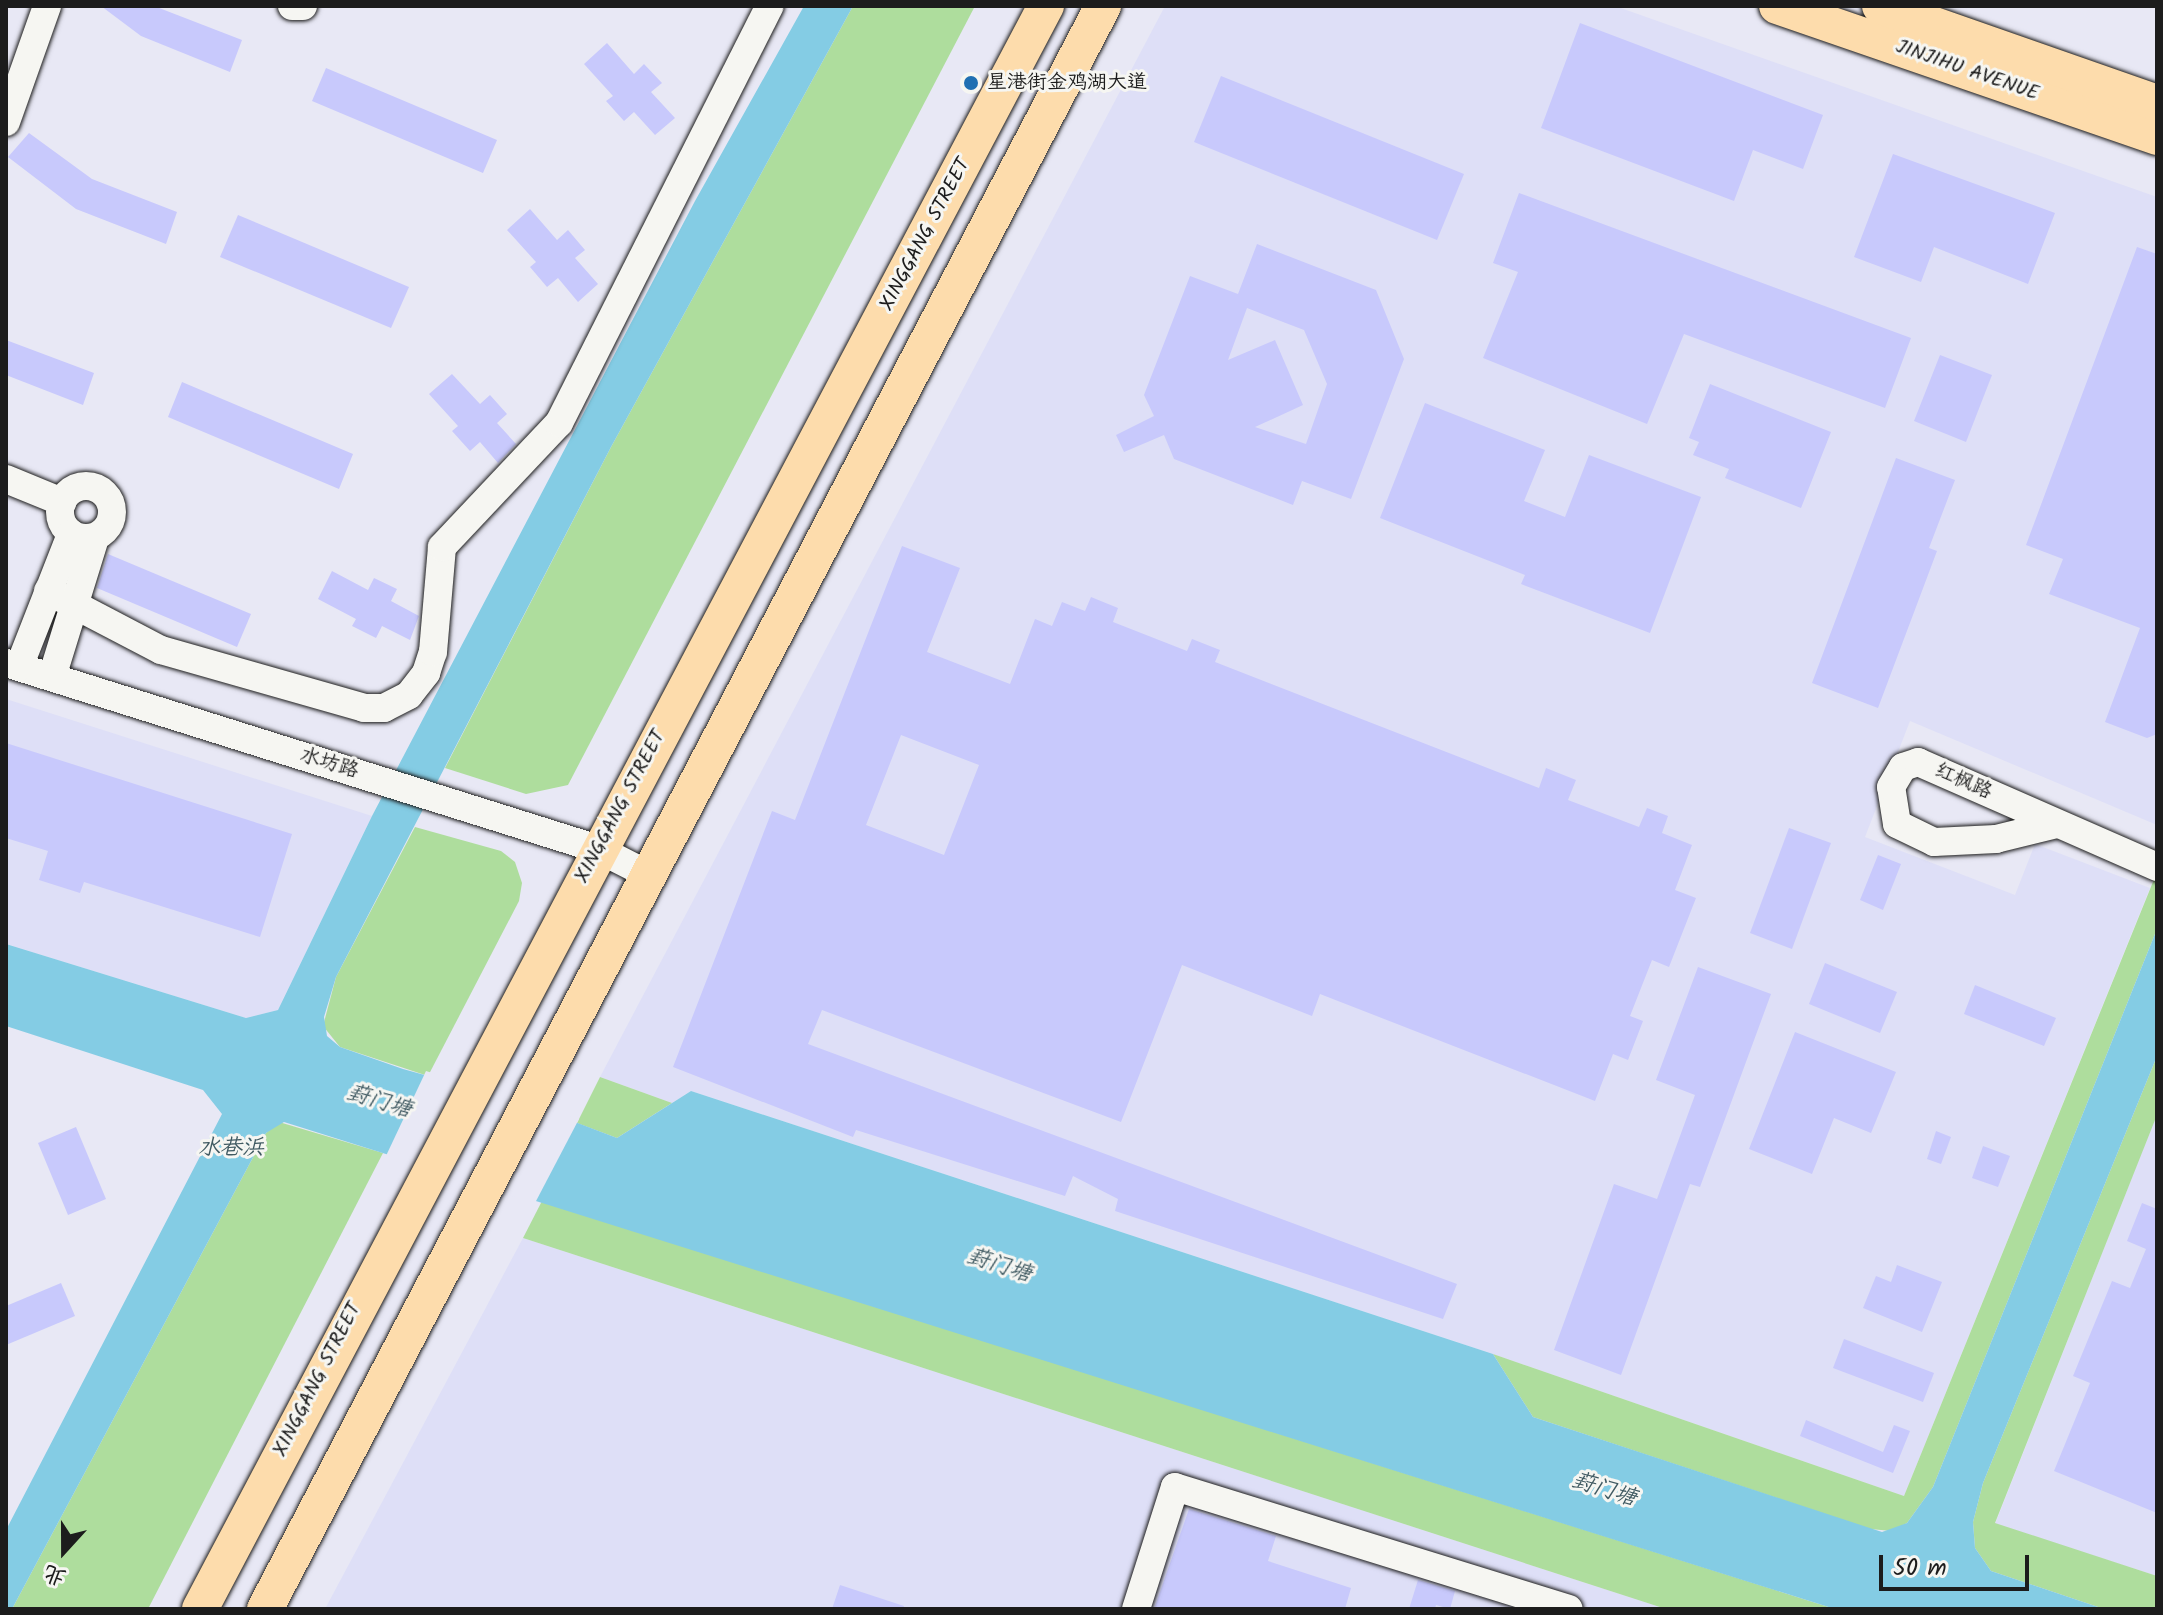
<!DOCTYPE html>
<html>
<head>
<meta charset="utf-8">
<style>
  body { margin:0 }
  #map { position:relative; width:2163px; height:1615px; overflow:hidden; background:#e8e8f5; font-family:Kalam,"LXGW WenKai TC",sans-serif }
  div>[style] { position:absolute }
  .built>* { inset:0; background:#dedff7 }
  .green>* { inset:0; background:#aedd9d }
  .water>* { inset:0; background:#84cce4 }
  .pier>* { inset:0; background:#e8e8f5 }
  .building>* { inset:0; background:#c8c9fc }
  .roads { filter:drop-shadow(0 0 2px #1c1c1c) drop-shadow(0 0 2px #1c1c1c) }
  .minor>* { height:28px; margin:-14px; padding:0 14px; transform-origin:14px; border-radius:14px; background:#f6f6f2 }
  .minor>.ring { margin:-14px; padding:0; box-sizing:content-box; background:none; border:28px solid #f6f6f2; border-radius:50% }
  .major>* { height:36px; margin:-18px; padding:0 18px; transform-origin:18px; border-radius:18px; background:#fddcac }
  .dots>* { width:22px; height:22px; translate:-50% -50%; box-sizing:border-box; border:4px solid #f6f6f2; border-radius:50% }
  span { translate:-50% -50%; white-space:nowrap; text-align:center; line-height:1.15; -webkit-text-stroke:6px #f6f6f2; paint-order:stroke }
  .street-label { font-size:20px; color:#1c1c1c }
  .poi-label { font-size:20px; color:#1c1c1c }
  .left { translate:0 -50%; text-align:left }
  .water-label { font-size:22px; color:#405a62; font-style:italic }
  .frame { position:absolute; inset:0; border:8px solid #1c1c1c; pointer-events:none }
  .north { position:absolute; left:24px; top:1511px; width:80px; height:80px; -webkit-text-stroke:6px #f6f6f2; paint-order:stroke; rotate:201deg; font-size:22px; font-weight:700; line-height:32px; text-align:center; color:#1c1c1c }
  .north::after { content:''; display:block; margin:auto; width:28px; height:36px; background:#1c1c1c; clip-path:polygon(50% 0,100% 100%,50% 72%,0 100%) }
  .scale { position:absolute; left:1879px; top:1555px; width:150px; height:36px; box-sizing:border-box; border:4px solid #1c1c1c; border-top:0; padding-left:10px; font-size:24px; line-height:28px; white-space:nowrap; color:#1c1c1c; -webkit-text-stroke:6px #f6f6f2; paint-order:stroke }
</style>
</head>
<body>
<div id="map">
  <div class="built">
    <div style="clip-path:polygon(1165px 6px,1615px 6px,2157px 197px,2157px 825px,1910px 721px,1865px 837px,2015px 895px,2035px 844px,2150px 888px,1904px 1496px,1493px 1354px,691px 1091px,672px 1103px,600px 1077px)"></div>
    <div style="clip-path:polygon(6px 699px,372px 816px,278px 1010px,246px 1018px,6px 944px)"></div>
    <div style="clip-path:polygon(2157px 1114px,2157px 1576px,1995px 1524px)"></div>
    <div style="clip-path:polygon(523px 1238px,1666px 1609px,325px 1609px)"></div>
  </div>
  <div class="green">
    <div style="clip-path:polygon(853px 6px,975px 6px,568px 785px,526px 794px,445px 768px,611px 447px)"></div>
    <div style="clip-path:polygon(415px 827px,501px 851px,515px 862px,522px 883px,519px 901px,428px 1076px,340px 1047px,323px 1026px,336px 977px)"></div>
    <div style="clip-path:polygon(2157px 872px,2157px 929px,1933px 1487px,1907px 1523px,1892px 1531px,1870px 1529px,1533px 1417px,1493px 1354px,1904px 1496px)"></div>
    <div style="clip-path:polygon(2157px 1056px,2157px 1115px,1995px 1523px,2157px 1576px,2157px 1609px,2104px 1609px,1991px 1571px,1975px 1548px,1973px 1522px,1983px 1483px)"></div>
    <div style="clip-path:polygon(600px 1077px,672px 1103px,617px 1138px,577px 1123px)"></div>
    <div style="clip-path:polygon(279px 1122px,383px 1153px,148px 1609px,12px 1609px,266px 1133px)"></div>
    <div style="clip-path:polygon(542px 1201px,1734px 1577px,1835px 1609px,1666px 1609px,523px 1238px)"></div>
  </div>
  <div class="water">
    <div style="clip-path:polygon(804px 6px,853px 6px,611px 447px,336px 977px,324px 1017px,327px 1036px,340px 1047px,403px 1069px,525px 1103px,617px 1138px,691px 1091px,1493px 1354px,1533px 1417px,1882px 1532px,1907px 1523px,1933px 1487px,2157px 929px,2157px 1056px,1983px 1483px,1973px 1522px,1975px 1548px,1991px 1571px,2104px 1609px,1835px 1609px,284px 1122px,266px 1133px,12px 1609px,6px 1609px,6px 1530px,222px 1114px,203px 1090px,6px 1026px,6px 944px,246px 1018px,278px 1010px,372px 816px,695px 201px)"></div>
  </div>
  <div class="pier">
    <div style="clip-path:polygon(426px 1071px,579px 1119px,535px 1203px,385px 1158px)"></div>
  </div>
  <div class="building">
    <div style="clip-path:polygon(101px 6px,154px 6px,242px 40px,230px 72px,141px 36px)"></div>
    <div style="clip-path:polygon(1580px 23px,1823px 115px,1803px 169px,1753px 150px,1734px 201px,1541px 128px)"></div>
    <div style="clip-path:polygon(607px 43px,634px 74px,644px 64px,662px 83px,651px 92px,675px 118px,655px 135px,634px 112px,624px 121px,606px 101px,613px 96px,584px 64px)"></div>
    <div style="clip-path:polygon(326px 68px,497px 140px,483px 173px,312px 101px)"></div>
    <div style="clip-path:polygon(1221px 76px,1464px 174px,1437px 240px,1194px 142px)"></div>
    <div style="clip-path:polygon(29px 133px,92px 179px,177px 212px,166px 244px,76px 209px,8px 157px)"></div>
    <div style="clip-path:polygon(1893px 154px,2055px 213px,2028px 284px,1934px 247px,1921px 282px,1854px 257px)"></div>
    <div style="clip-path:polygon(1519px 193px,1911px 338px,1885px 408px,1684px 334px,1647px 424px,1483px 358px,1518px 272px,1493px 263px)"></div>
    <div style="clip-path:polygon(530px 209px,557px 240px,568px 230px,585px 250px,575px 258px,598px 284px,578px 302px,558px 278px,547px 287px,530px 267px,536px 262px,507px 230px)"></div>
    <div style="clip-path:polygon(238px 215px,409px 287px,391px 328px,220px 257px)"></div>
    <div style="clip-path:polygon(evenodd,1257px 244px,1376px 290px,1404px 359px,1351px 499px,1302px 481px,1293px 505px,1174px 459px,1164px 435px,1124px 452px,1116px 435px,1154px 416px,1144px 395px,1190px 276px,1238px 294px,1257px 244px,1247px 308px,1304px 330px,1327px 384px,1306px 444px,1255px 427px,1303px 405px,1275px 340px,1228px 360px,1247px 308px)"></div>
    <div style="clip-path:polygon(2137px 247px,2157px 254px,2157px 734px,2147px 738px,2105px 722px,2140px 628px,2049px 594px,2063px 559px,2026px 545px)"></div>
    <div style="clip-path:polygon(6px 340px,94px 373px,83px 405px,6px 375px)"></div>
    <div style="clip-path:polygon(1940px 355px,1992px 375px,1966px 442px,1914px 421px)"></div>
    <div style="clip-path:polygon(452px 374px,480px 404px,490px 395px,507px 414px,497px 423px,516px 444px,498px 463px,480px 442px,470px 451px,452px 431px,458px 426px,429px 394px)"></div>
    <div style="clip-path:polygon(182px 382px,353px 454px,339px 489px,168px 417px)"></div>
    <div style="clip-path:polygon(1710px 384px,1831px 432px,1801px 508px,1725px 478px,1729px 469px,1693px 455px,1699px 442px,1689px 438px)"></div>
    <div style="clip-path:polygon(1425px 403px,1545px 450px,1524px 501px,1565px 517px,1589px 455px,1701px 497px,1650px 633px,1521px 584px,1525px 575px,1380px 518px)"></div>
    <div style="clip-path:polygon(1896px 458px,1955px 480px,1929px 548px,1937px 551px,1878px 708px,1812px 683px)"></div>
    <div style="clip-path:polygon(evenodd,902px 546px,960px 568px,927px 652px,1010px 684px,1035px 619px,1052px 626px,1062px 602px,1085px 611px,1091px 597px,1118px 608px,1113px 622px,1187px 651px,1192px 639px,1220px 650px,1215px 662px,1539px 788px,1546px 768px,1576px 780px,1568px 800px,1639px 827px,1647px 808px,1668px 816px,1662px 833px,1692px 845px,1675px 890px,1696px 898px,1669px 967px,1652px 960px,1630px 1016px,1643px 1021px,1628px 1060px,1613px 1054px,1595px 1101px,1320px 994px,1312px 1016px,1182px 965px,1121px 1122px,822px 1010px,808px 1044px,1457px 1284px,1443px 1319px,1115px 1211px,1118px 1199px,1073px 1176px,1065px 1196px,856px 1130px,853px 1137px,673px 1067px,772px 811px,795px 820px,902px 546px,901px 735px,979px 765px,944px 855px,866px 825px,901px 735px)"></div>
    <div style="clip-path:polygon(108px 554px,251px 614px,237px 647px,97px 588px)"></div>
    <div style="clip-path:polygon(332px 571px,368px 590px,374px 578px,397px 589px,391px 601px,419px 616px,410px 640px,382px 626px,376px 638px,352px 626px,356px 619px,318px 599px)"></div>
    <div style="clip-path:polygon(6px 743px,292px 834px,260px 937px,84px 882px,80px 893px,39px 880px,48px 851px,6px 838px)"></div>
    <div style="clip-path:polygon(1789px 828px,1831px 843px,1792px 949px,1750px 933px)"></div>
    <div style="clip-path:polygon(1878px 855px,1901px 864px,1883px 910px,1860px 900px)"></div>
    <div style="clip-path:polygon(1825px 963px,1897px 992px,1880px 1033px,1809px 1004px)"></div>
    <div style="clip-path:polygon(1698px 967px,1771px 994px,1700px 1187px,1690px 1184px,1621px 1375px,1554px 1350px,1614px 1184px,1657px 1199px,1695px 1095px,1656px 1080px)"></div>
    <div style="clip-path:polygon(1975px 985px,2056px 1018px,2044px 1046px,1964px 1014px)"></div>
    <div style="clip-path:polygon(1795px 1032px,1896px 1072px,1871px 1133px,1834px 1118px,1812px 1174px,1749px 1149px)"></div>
    <div style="clip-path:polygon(76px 1127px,106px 1199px,68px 1215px,38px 1143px)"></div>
    <div style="clip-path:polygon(1936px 1131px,1951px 1137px,1941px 1164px,1927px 1159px)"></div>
    <div style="clip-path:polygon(1983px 1146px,2010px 1156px,1998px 1187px,1972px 1178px)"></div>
    <div style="clip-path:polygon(2142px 1203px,2157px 1209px,2157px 1513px,2054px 1471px,2090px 1383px,2073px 1376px,2112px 1281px,2130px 1288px,2146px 1249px,2127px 1241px)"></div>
    <div style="clip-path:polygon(1897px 1265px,1942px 1282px,1922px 1332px,1863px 1308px,1876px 1276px,1891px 1282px)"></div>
    <div style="clip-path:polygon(61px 1283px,75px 1316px,6px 1345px,6px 1306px)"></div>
    <div style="clip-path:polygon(1844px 1339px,1934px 1373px,1923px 1402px,1833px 1368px)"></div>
    <div style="clip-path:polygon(1806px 1420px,1883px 1452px,1894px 1425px,1910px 1431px,1893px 1473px,1800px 1436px)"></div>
    <div style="clip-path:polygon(1189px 1509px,1276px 1536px,1268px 1561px,1351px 1588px,1345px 1609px,1154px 1609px)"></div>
    <div style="clip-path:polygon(1418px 1580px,1455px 1591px,1450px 1609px,1436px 1605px,1435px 1609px,1409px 1609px)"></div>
    <div style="clip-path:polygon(840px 1585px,904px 1606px,903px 1609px,832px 1609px)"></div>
  </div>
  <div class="roads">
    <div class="minor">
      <div style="left:292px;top:6px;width:11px"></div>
      <div style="left:6px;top:122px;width:123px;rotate:-70.5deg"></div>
      <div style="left:6px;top:479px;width:61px;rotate:22.3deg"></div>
      <div class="ring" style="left:60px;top:486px;width:24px;height:24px"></div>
      <div style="left:48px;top:591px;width:127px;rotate:27.6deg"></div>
      <div style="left:161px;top:650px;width:211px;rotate:15.9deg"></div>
      <div style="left:364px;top:708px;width:20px"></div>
      <div style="left:384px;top:708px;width:28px;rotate:-27deg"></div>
      <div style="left:409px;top:695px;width:28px;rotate:-52deg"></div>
      <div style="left:426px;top:673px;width:22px;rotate:-72deg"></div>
      <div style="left:433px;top:652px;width:105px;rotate:-85.1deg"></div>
      <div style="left:442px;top:547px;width:170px;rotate:-46.7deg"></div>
      <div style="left:559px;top:423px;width:467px;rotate:-63.2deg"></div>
      <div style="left:6px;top:663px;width:621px;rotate:17.44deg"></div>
      <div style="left:598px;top:849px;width:57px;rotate:27deg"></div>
      <div style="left:19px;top:667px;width:143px;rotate:-68.6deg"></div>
      <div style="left:52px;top:677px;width:145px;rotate:-72.8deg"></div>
      <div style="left:2057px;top:824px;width:63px;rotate:166.2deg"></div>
      <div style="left:1996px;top:839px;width:62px;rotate:177.2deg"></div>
      <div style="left:1934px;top:842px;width:41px;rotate:-154.1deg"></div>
      <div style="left:1897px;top:824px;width:37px;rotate:-99deg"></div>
      <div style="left:1891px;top:787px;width:23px;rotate:-59deg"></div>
      <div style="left:1903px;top:767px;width:16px;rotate:-18deg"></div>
      <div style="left:1918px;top:762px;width:261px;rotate:23.7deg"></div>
      <div style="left:1136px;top:1609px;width:128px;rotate:-72.3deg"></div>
      <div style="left:1175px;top:1487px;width:412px;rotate:17.2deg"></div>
    </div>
    <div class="major">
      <div style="left:1777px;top:6px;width:402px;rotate:19deg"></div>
      <div style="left:1880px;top:6px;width:293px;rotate:19.3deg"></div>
      <div style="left:200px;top:1609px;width:1813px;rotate:-62.18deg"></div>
      <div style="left:265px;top:1609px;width:1809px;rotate:-62.4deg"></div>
    </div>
  </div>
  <div class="dots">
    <div style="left:971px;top:83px;background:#1f6fb2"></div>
  </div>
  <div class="street-label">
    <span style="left:1967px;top:71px;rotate:19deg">JINJIHU AVENUE</span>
    <span style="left:926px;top:235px;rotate:-62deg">XINGGANG STREET</span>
    <span style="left:329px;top:764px;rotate:17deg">水坊路</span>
    <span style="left:1963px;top:782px;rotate:24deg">红枫路</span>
    <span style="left:621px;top:807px;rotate:-62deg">XINGGANG STREET</span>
    <span style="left:318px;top:1380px;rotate:-63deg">XINGGANG STREET</span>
  </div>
  <div class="poi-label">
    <span class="left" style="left:987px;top:83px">星港街金鸡湖大道</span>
  </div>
  <div class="water-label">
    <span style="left:379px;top:1102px;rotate:17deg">葑门塘</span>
    <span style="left:231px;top:1149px">水巷浜</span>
    <span style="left:999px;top:1266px;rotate:18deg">葑门塘</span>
    <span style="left:1604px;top:1490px;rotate:18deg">葑门塘</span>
  </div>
  <div class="frame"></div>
  <div class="north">北</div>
  <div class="scale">50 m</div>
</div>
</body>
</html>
